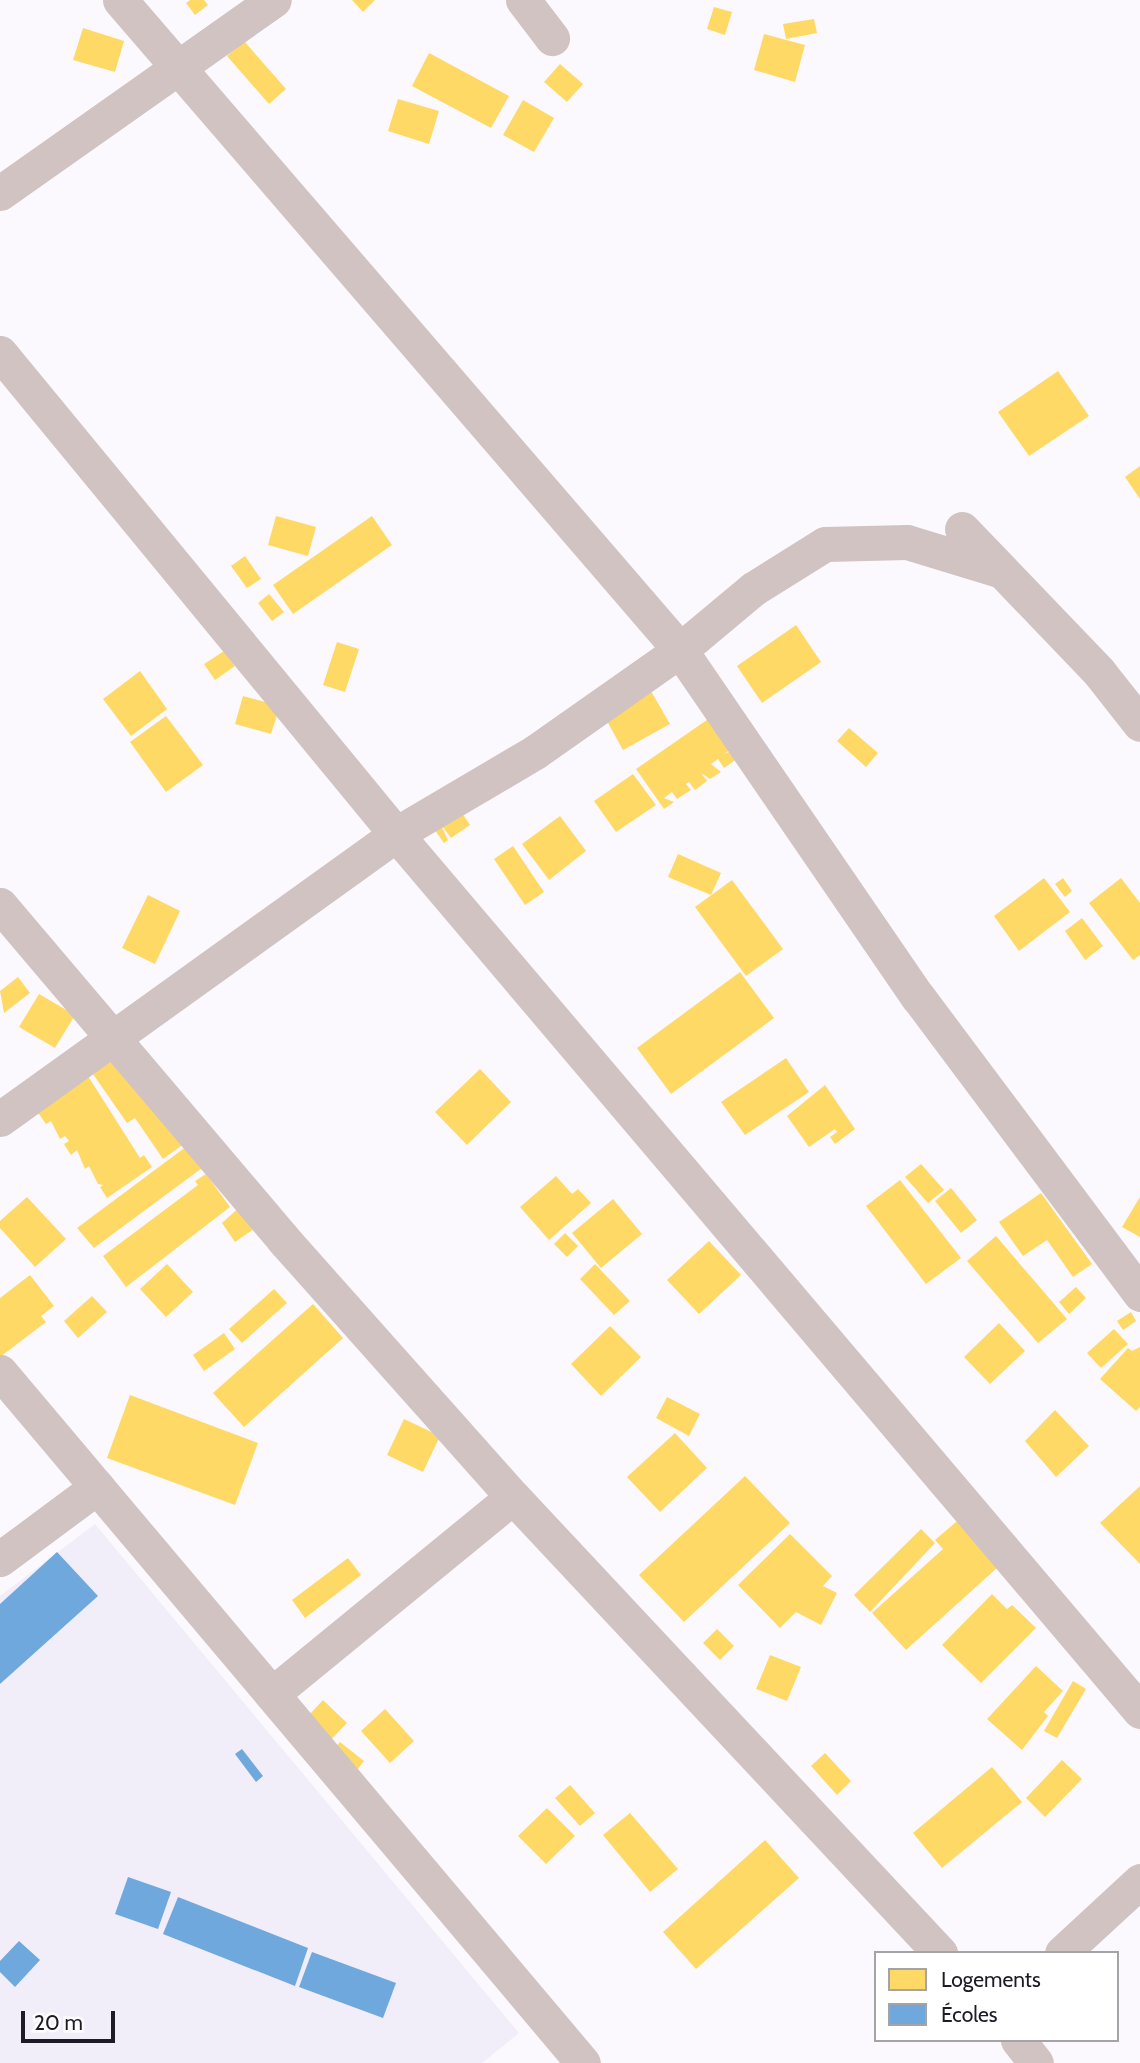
<!DOCTYPE html>
<html>
<head>
<meta charset="utf-8">
<style>
  body { margin:0 }
  #map { position:relative; width:1140px; height:2063px; overflow:hidden; background:#fbf9fe; font-family:Cabin,sans-serif }
  div>[style] { position:absolute }
  .built>* { inset:0; background:#f1edf9 }
  .homes>* { inset:0; background:#ffd966 }
  .schools>* { inset:0; background:#6fa8dc }
  .minor>* { height:35px; margin:-17.5px; padding:0 17.5px; transform-origin:17.5px; border-radius:17.5px; background:#d0c3c2 }
  span { translate:-50% -50%; white-space:nowrap; text-align:center; line-height:1.15; -webkit-text-stroke:7px #fff; paint-order:stroke }
  .legend { position:absolute; left:874px; top:1951px; width:245px; height:91px; box-sizing:border-box; background:#fff; border:2px solid #a5a3a8; margin:0; padding:9px 12px; list-style:none; font-size:21px; color:#1e1a26 }
  .legend li { display:flex; align-items:center; gap:14px; height:35px }
  .legend b { width:35px; border:2px solid #a5a3a8 }
  .scale { position:absolute; left:21px; top:2011px; width:94px; height:32px; box-sizing:border-box; border:4px solid #1e1a26; border-top:0; padding-left:9px; font-size:21px; line-height:24px; white-space:nowrap; color:#1e1a26; -webkit-text-stroke:5px #fff; paint-order:stroke }
</style>
</head>
<body>
<div id="map">
  <div class="built">
    <div style="clip-path:polygon(95px 1524px,519px 2033px,482px 2063px,0 2063px,0 1596px)"></div>
  </div>
  <div class="homes">
    <div style="clip-path:polygon(190px 0,204px 0,208px 5px,195px 15px,186px 3px)"></div>
    <div style="clip-path:polygon(352px 0,375px 0,363px 12px)"></div>
    <div style="clip-path:polygon(714px 7px,732px 12px,725px 35px,707px 29px)"></div>
    <div style="clip-path:polygon(814px 19px,817px 33px,786px 39px,783px 24px)"></div>
    <div style="clip-path:polygon(83px 28px,124px 41px,115px 72px,73px 60px)"></div>
    <div style="clip-path:polygon(764px 34px,805px 45px,795px 82px,754px 70px)"></div>
    <div style="clip-path:polygon(244px 41px,286px 89px,269px 104px,227px 56px)"></div>
    <div style="clip-path:polygon(429px 53px,509px 96px,491px 128px,412px 86px)"></div>
    <div style="clip-path:polygon(560px 64px,583px 84px,567px 102px,544px 82px)"></div>
    <div style="clip-path:polygon(398px 99px,439px 111px,429px 144px,388px 131px)"></div>
    <div style="clip-path:polygon(523px 100px,554px 118px,534px 152px,503px 135px)"></div>
    <div style="clip-path:polygon(1058px 371px,1089px 416px,1029px 456px,998px 412px)"></div>
    <div style="clip-path:polygon(1140px 466px,1140px 499px,1125px 477px)"></div>
    <div style="clip-path:polygon(276px 516px,316px 527px,308px 556px,268px 545px)"></div>
    <div style="clip-path:polygon(372px 516px,392px 545px,293px 614px,273px 585px)"></div>
    <div style="clip-path:polygon(245px 556px,261px 579px,247px 588px,231px 566px)"></div>
    <div style="clip-path:polygon(269px 594px,284px 612px,272px 621px,258px 603px)"></div>
    <div style="clip-path:polygon(796px 625px,821px 662px,762px 703px,737px 666px)"></div>
    <div style="clip-path:polygon(337px 642px,359px 649px,345px 692px,323px 685px)"></div>
    <div style="clip-path:polygon(224px 651px,235px 666px,215px 680px,204px 664px)"></div>
    <div style="clip-path:polygon(140px 671px,167px 709px,131px 736px,103px 699px)"></div>
    <div style="clip-path:polygon(648px 686px,670px 724px,623px 750px,602px 712px)"></div>
    <div style="clip-path:polygon(243px 696px,280px 706px,271px 734px,235px 724px)"></div>
    <div style="clip-path:polygon(717px 713px,739px 744px,724px 754px,734px 750px,738px 758px,724px 768px,718px 759px,711px 764px,721px 772px,710px 779px,701px 773px,707px 781px,695px 790px,689px 782px,686px 784px,691px 790px,677px 799px,672px 792px,664px 798px,674px 802px,664px 809px,636px 769px)"></div>
    <div style="clip-path:polygon(166px 716px,203px 765px,166px 792px,130px 742px)"></div>
    <div style="clip-path:polygon(849px 728px,878px 753px,866px 767px,837px 741px)"></div>
    <div style="clip-path:polygon(633px 774px,656px 805px,616px 832px,594px 801px)"></div>
    <div style="clip-path:polygon(458px 807px,470px 825px,451px 838px,440px 823px,448px 840px,444px 843px,431px 825px)"></div>
    <div style="clip-path:polygon(560px 816px,586px 851px,549px 880px,522px 844px)"></div>
    <div style="clip-path:polygon(513px 846px,544px 892px,525px 905px,494px 859px)"></div>
    <div style="clip-path:polygon(678px 854px,721px 873px,711px 895px,668px 877px)"></div>
    <div style="clip-path:polygon(1044px 878px,1070px 912px,1019px 951px,994px 916px)"></div>
    <div style="clip-path:polygon(1063px 878px,1072px 891px,1065px 897px,1055px 884px)"></div>
    <div style="clip-path:polygon(1121px 878px,1140px 903px,1140px 955px,1133px 960px,1089px 903px)"></div>
    <div style="clip-path:polygon(732px 880px,783px 949px,746px 976px,695px 907px)"></div>
    <div style="clip-path:polygon(148px 895px,180px 911px,155px 964px,122px 948px)"></div>
    <div style="clip-path:polygon(1082px 918px,1103px 946px,1085px 960px,1065px 931px)"></div>
    <div style="clip-path:polygon(740px 972px,774px 1018px,671px 1094px,637px 1048px)"></div>
    <div style="clip-path:polygon(18px 977px,30px 993px,4px 1013px,0 991px)"></div>
    <div style="clip-path:polygon(39px 994px,75px 1015px,55px 1048px,19px 1027px)"></div>
    <div style="clip-path:polygon(120px 1041px,188px 1141px,163px 1159px,135px 1118px,127px 1123px,86px 1064px)"></div>
    <div style="clip-path:polygon(786px 1058px,809px 1092px,745px 1135px,721px 1102px)"></div>
    <div style="clip-path:polygon(81px 1065px,140px 1158px,144px 1155px,152px 1167px,107px 1198px,100px 1187px,103px 1185px,98px 1184px,89px 1166px,85px 1169px,77px 1150px,71px 1155px,64px 1144px,69px 1141px,65px 1136px,60px 1139px,51px 1121px,46px 1124px,29px 1100px)"></div>
    <div style="clip-path:polygon(480px 1069px,511px 1102px,467px 1145px,435px 1112px)"></div>
    <div style="clip-path:polygon(825px 1085px,855px 1129px,835px 1144px,830px 1137px,837px 1132px,835px 1129px,809px 1147px,787px 1116px)"></div>
    <div style="clip-path:polygon(187px 1146px,202px 1168px,94px 1248px,77px 1228px)"></div>
    <div style="clip-path:polygon(921px 1164px,944px 1190px,928px 1203px,905px 1177px)"></div>
    <div style="clip-path:polygon(206px 1174px,230px 1207px,126px 1287px,103px 1256px,198px 1185px,195px 1181px)"></div>
    <div style="clip-path:polygon(556px 1176px,572px 1194px,578px 1189px,591px 1203px,549px 1240px,520px 1207px)"></div>
    <div style="clip-path:polygon(900px 1180px,961px 1258px,926px 1284px,866px 1206px)"></div>
    <div style="clip-path:polygon(951px 1188px,977px 1220px,961px 1233px,935px 1201px)"></div>
    <div style="clip-path:polygon(1041px 1193px,1092px 1264px,1073px 1277px,1047px 1240px,1023px 1256px,999px 1222px)"></div>
    <div style="clip-path:polygon(27px 1197px,66px 1239px,35px 1267px,0 1228px,0 1221px)"></div>
    <div style="clip-path:polygon(1140px 1197px,1140px 1237px,1122px 1227px)"></div>
    <div style="clip-path:polygon(613px 1199px,642px 1234px,601px 1268px,572px 1233px)"></div>
    <div style="clip-path:polygon(243px 1204px,258px 1226px,235px 1242px,222px 1223px)"></div>
    <div style="clip-path:polygon(565px 1233px,578px 1246px,567px 1257px,554px 1244px)"></div>
    <div style="clip-path:polygon(996px 1236px,1067px 1319px,1038px 1343px,967px 1261px)"></div>
    <div style="clip-path:polygon(709px 1241px,741px 1275px,699px 1314px,667px 1280px)"></div>
    <div style="clip-path:polygon(167px 1264px,193px 1292px,166px 1317px,140px 1289px)"></div>
    <div style="clip-path:polygon(595px 1264px,630px 1301px,614px 1315px,580px 1279px)"></div>
    <div style="clip-path:polygon(30px 1275px,54px 1306px,41px 1316px,46px 1322px,0 1357px,0 1298px)"></div>
    <div style="clip-path:polygon(1076px 1287px,1086px 1298px,1069px 1314px,1059px 1302px)"></div>
    <div style="clip-path:polygon(274px 1289px,287px 1303px,242px 1343px,229px 1329px)"></div>
    <div style="clip-path:polygon(92px 1296px,107px 1312px,78px 1338px,64px 1321px)"></div>
    <div style="clip-path:polygon(313px 1304px,343px 1338px,244px 1427px,213px 1393px)"></div>
    <div style="clip-path:polygon(1131px 1312px,1136px 1321px,1123px 1330px,1117px 1321px)"></div>
    <div style="clip-path:polygon(999px 1323px,1025px 1351px,990px 1384px,964px 1357px)"></div>
    <div style="clip-path:polygon(610px 1326px,641px 1357px,601px 1396px,571px 1364px)"></div>
    <div style="clip-path:polygon(1114px 1329px,1128px 1344px,1101px 1368px,1087px 1353px)"></div>
    <div style="clip-path:polygon(224px 1333px,235px 1349px,204px 1371px,193px 1355px)"></div>
    <div style="clip-path:polygon(1140px 1347px,1140px 1407px,1136px 1411px,1100px 1379px,1128px 1348px,1132px 1351px)"></div>
    <div style="clip-path:polygon(130px 1395px,258px 1443px,235px 1505px,107px 1458px)"></div>
    <div style="clip-path:polygon(667px 1397px,700px 1414px,689px 1436px,656px 1418px)"></div>
    <div style="clip-path:polygon(1055px 1410px,1089px 1446px,1056px 1477px,1025px 1441px)"></div>
    <div style="clip-path:polygon(404px 1419px,440px 1436px,423px 1472px,387px 1455px)"></div>
    <div style="clip-path:polygon(675px 1433px,707px 1468px,660px 1512px,627px 1477px)"></div>
    <div style="clip-path:polygon(745px 1476px,790px 1523px,684px 1622px,639px 1575px)"></div>
    <div style="clip-path:polygon(1140px 1486px,1140px 1564px,1100px 1523px)"></div>
    <div style="clip-path:polygon(970px 1510px,998px 1567px,906px 1650px,872px 1613px,943px 1549px,935px 1540px)"></div>
    <div style="clip-path:polygon(921px 1529px,935px 1543px,870px 1612px,854px 1595px)"></div>
    <div style="clip-path:polygon(790px 1534px,832px 1576px,823px 1586px,837px 1593px,821px 1625px,796px 1612px,780px 1628px,738px 1585px)"></div>
    <div style="clip-path:polygon(348px 1558px,361px 1575px,305px 1618px,292px 1600px)"></div>
    <div style="clip-path:polygon(992px 1594px,1007px 1609px,1012px 1605px,1036px 1628px,981px 1683px,942px 1645px)"></div>
    <div style="clip-path:polygon(717px 1629px,734px 1646px,720px 1660px,703px 1643px)"></div>
    <div style="clip-path:polygon(770px 1655px,801px 1667px,787px 1701px,756px 1689px)"></div>
    <div style="clip-path:polygon(1036px 1666px,1063px 1691px,1044px 1712px,1048px 1716px,1022px 1750px,987px 1719px)"></div>
    <div style="clip-path:polygon(1073px 1681px,1086px 1689px,1057px 1738px,1044px 1731px)"></div>
    <div style="clip-path:polygon(323px 1700px,347px 1723px,321px 1750px,297px 1728px)"></div>
    <div style="clip-path:polygon(385px 1709px,414px 1741px,390px 1763px,361px 1731px)"></div>
    <div style="clip-path:polygon(340px 1742px,364px 1761px,354px 1774px,329px 1755px)"></div>
    <div style="clip-path:polygon(825px 1753px,851px 1781px,837px 1795px,811px 1766px)"></div>
    <div style="clip-path:polygon(1062px 1760px,1082px 1779px,1045px 1817px,1026px 1798px)"></div>
    <div style="clip-path:polygon(992px 1767px,1022px 1802px,942px 1868px,913px 1833px)"></div>
    <div style="clip-path:polygon(570px 1785px,595px 1813px,580px 1826px,555px 1798px)"></div>
    <div style="clip-path:polygon(547px 1808px,575px 1836px,546px 1864px,518px 1836px)"></div>
    <div style="clip-path:polygon(630px 1813px,678px 1869px,650px 1892px,603px 1835px)"></div>
    <div style="clip-path:polygon(765px 1840px,799px 1878px,696px 1969px,663px 1932px)"></div>
  </div>
  <div class="schools">
    <div style="clip-path:polygon(57px 1552px,98px 1596px,0 1684px,0 1604px)"></div>
    <div style="clip-path:polygon(242px 1749px,263px 1776px,256px 1782px,235px 1754px)"></div>
    <div style="clip-path:polygon(128px 1877px,171px 1892px,158px 1929px,115px 1914px)"></div>
    <div style="clip-path:polygon(178px 1897px,308px 1948px,295px 1986px,163px 1934px)"></div>
    <div style="clip-path:polygon(19px 1941px,40px 1960px,15px 1987px,0 1972px,0 1961px)"></div>
    <div style="clip-path:polygon(312px 1952px,396px 1983px,383px 2018px,299px 1987px)"></div>
  </div>
  <div class="minor">
    <div style="left:120px;top:0;width:858px;rotate:49.25deg"></div>
    <div style="left:680px;top:650px;width:421px;rotate:55.6deg"></div>
    <div style="left:918px;top:997px;width:371px;rotate:53.2deg"></div>
    <div style="left:523px;top:0;width:48px;rotate:52.7deg"></div>
    <div style="left:0;top:193px;width:335px;rotate:-35.2deg"></div>
    <div style="left:0;top:353px;width:623px;rotate:50.54deg"></div>
    <div style="left:396px;top:834px;width:1150px;rotate:49.69deg"></div>
    <div style="left:962px;top:529px;width:198px;rotate:46.2deg"></div>
    <div style="left:1099px;top:672px;width:66px;rotate:51.7deg"></div>
    <div style="left:0;top:905px;width:438px;rotate:49.7deg"></div>
    <div style="left:283px;top:1239px;width:346px;rotate:48.3deg"></div>
    <div style="left:513px;top:1497px;width:625px;rotate:46.88deg"></div>
    <div style="left:0;top:1119px;width:488px;rotate:-35.7deg"></div>
    <div style="left:396px;top:834px;width:161px;rotate:-30.5deg"></div>
    <div style="left:535px;top:752px;width:177px;rotate:-35.1deg"></div>
    <div style="left:680px;top:650px;width:95px;rotate:-39.9deg"></div>
    <div style="left:753px;top:589px;width:85px;rotate:-32deg"></div>
    <div style="left:825px;top:544px;width:82px;rotate:-1.4deg"></div>
    <div style="left:907px;top:542px;width:96px;rotate:16.9deg"></div>
    <div style="left:0;top:1372px;width:904px;rotate:49.85deg"></div>
    <div style="left:0;top:1559px;width:121px;rotate:-36.6deg"></div>
    <div style="left:272px;top:1694px;width:311px;rotate:-39.3deg"></div>
    <div style="left:1062px;top:1953px;width:106px;rotate:-42.7deg"></div>
    <div style="left:1018px;top:2040px;width:29px;rotate:52deg"></div>
  </div>
  <ul class="legend">
  <li><b style="height:19px;background:#ffd966"></b>Logements</li>
  <li><b style="height:19px;background:#6fa8dc"></b>Écoles</li>
  </ul>
  <div class="scale">20 m</div>
</div>
</body>
</html>
